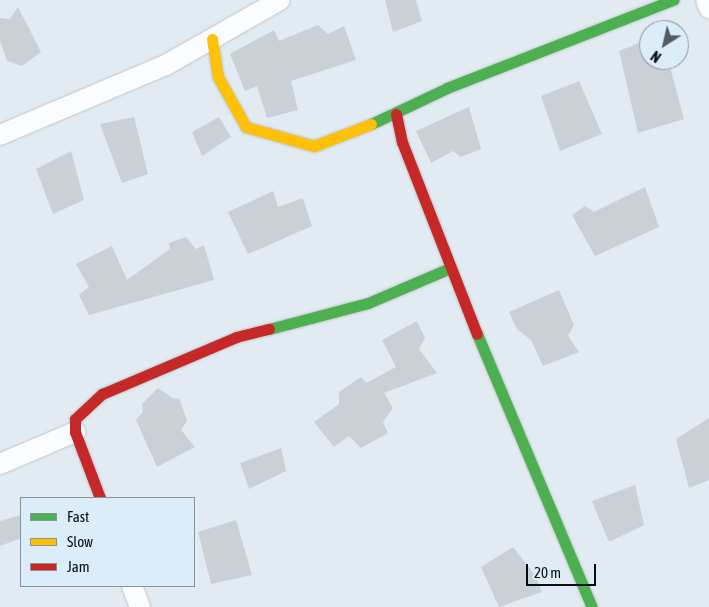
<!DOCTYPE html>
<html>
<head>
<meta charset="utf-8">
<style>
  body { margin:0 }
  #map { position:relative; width:709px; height:607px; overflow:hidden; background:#e1ebf1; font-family:"Asap Condensed",sans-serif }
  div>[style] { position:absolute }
  .building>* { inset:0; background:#c9d1d6 }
  .roads { filter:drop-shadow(0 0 1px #bdc6cb) drop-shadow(0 0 1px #bdc6cb) }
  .street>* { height:20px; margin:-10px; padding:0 10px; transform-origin:10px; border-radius:10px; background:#fafcfd }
  .fast>* { height:11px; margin:-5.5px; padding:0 5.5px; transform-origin:5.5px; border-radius:5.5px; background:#4caf50 }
  .slow>* { height:11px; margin:-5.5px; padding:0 5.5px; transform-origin:5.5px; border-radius:5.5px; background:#ffc107 }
  .jam>* { height:11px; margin:-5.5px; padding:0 5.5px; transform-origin:5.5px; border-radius:5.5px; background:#c62828 }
  span { translate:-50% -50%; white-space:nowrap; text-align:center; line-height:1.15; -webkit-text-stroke:4.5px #daedf8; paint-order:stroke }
  .legend { position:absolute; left:20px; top:497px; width:175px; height:90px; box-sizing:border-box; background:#daedf8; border:1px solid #86949c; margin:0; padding:6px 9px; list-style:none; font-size:15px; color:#080e11 }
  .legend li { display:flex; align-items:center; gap:10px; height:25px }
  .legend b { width:25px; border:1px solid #86949c }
  .north { position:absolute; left:639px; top:20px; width:50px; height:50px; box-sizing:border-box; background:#daedf8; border:1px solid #86949c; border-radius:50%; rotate:215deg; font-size:14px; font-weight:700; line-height:20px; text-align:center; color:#080e11 }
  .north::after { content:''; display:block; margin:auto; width:18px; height:22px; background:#545b5f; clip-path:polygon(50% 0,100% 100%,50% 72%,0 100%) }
  .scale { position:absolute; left:526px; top:564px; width:70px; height:22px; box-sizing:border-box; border:2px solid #080e11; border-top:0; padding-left:6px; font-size:15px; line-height:18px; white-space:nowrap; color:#080e11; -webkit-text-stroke:4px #daedf8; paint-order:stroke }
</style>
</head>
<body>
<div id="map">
  <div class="building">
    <div style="clip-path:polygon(385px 0,416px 0,422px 21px,393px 32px)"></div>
    <div style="clip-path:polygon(18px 7px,41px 52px,22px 66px,7px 61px,0 41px,0 18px,10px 19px)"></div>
    <div style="clip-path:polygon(318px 25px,328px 34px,344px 26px,356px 60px,291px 81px,298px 110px,267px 118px,257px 86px,245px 91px,230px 54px,274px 30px,279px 41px)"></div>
    <div style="clip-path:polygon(649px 39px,649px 60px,668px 60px,684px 119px,638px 133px,619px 51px)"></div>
    <div style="clip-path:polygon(579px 81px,602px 134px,560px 151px,541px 96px)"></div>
    <div style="clip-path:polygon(469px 107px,481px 149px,461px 157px,453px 151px,431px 163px,416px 131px)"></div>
    <div style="clip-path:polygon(134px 117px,148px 174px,122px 183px,100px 124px)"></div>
    <div style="clip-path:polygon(219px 117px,231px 137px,202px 156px,192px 132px)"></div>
    <div style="clip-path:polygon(71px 151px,84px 200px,53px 214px,36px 169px)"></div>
    <div style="clip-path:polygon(645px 187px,659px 227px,595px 256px,572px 215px,585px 206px,594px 212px)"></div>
    <div style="clip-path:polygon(273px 191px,278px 207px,303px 198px,312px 226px,248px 254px,228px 212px)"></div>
    <div style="clip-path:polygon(186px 237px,196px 249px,204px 245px,214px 280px,89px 315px,79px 295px,89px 287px,76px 264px,112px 246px,127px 280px,170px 249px,169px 243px)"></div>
    <div style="clip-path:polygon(559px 290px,574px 325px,568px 336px,579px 352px,543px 366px,531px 340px,517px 329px,509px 312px)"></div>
    <div style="clip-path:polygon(417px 321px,425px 338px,419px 349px,437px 373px,384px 393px,393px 408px,383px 422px,388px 433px,361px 448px,349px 436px,334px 447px,314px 422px,339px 404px,339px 392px,361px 377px,366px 383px,396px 367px,382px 340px)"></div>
    <div style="clip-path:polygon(158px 388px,174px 399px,179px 398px,187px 421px,181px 430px,195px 447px,157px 467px,136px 420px,143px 412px,142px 404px)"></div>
    <div style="clip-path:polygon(709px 418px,709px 480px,689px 488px,676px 439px)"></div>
    <div style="clip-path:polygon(281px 448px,286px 471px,249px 489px,240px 463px)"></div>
    <div style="clip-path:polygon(635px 485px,644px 525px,609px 542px,592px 501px)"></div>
    <div style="clip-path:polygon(21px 515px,21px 538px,0 546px,0 521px)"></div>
    <div style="clip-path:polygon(236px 520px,252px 575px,211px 584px,198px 532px)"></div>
    <div style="clip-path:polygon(513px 547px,535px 575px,542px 592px,499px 607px,481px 567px)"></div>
  </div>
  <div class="roads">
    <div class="street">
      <div style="left:706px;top:0;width:9px;rotate:69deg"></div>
      <div style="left:0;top:135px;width:180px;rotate:-22.9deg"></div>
      <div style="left:166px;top:65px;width:131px;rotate:-29.7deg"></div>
      <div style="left:0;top:464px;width:82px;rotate:-23.1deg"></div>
      <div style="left:132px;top:586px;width:22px;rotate:69deg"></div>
    </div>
    <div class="fast">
      <div style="left:371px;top:124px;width:84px;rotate:-25.3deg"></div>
      <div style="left:447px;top:88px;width:243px;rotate:-21.3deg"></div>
      <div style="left:269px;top:329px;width:102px;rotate:-14.7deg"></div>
      <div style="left:368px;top:303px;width:89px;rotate:-23.1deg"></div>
      <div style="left:477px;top:334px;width:296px;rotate:67.2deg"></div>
    </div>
    <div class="slow">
      <div style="left:212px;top:39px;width:38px;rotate:81deg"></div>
      <div style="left:218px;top:77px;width:57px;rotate:60.8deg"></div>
      <div style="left:246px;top:127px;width:71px;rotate:15.6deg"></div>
      <div style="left:314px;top:146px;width:61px;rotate:-21.1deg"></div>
    </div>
    <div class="jam">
      <div style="left:396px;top:114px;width:29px;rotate:78deg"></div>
      <div style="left:402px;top:142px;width:206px;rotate:68.7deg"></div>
      <div style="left:100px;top:498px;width:71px;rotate:-110.7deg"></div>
      <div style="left:75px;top:432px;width:13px;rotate:-90deg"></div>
      <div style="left:75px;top:419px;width:37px;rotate:-43deg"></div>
      <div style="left:102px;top:394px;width:146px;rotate:-23deg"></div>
      <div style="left:236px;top:337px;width:34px;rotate:-14deg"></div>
    </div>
  </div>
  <ul class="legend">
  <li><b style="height:6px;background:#4caf50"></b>Fast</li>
  <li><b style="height:6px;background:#ffc107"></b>Slow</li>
  <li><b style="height:6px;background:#c62828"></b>Jam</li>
  </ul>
  <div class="north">N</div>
  <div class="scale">20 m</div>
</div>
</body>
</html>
